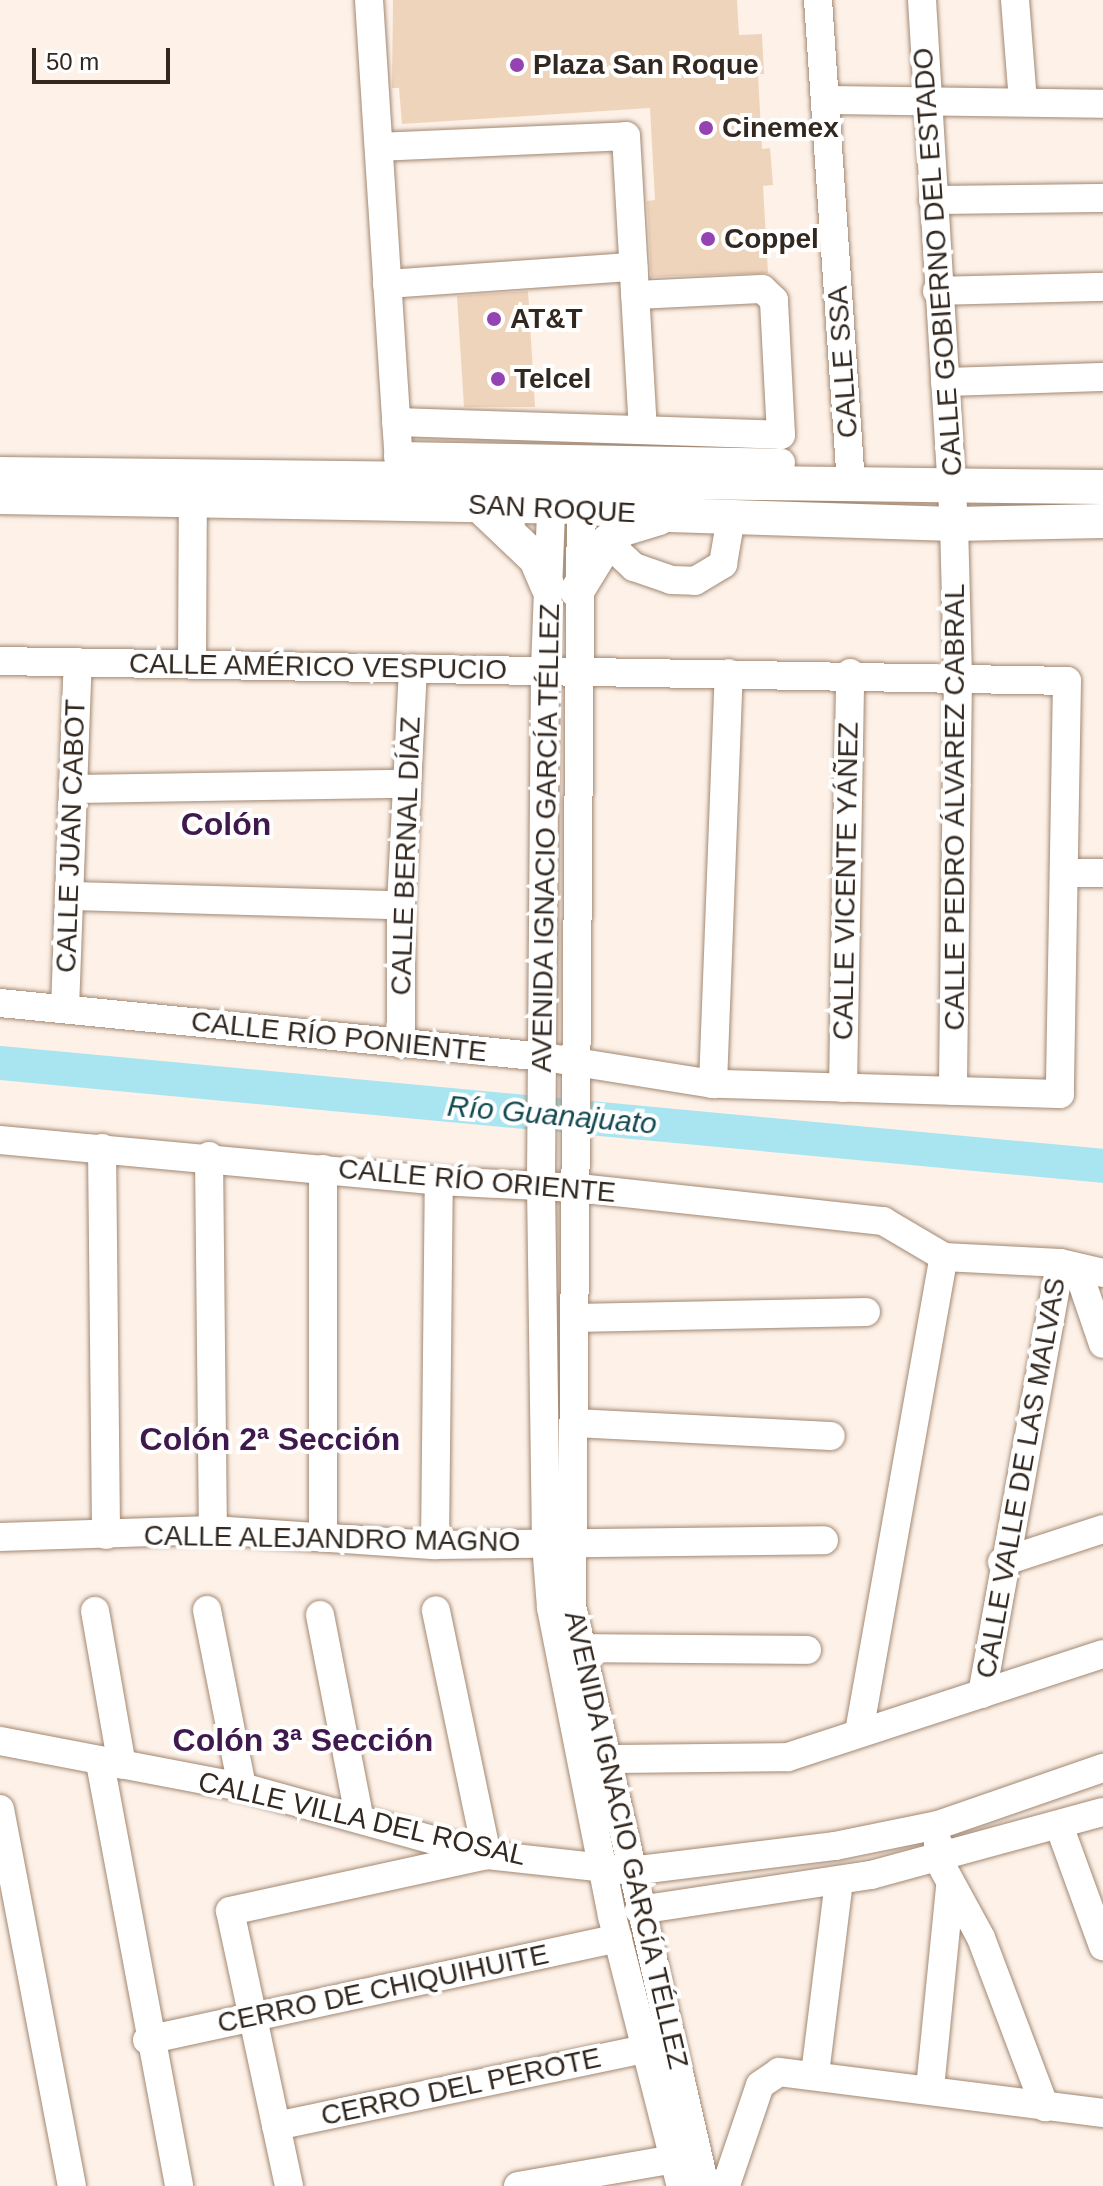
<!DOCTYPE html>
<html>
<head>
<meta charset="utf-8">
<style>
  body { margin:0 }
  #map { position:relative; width:1103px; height:2186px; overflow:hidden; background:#fdf1e8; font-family:Helvetica,sans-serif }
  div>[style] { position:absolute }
  .river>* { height:34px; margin:-17px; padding:0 17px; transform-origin:17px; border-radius:17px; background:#a8e5f1 }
  .building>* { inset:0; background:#efd4bc }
  .roads { filter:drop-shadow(0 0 2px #a28872) drop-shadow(0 0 2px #a28872) }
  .minor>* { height:28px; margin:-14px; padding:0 14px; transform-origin:14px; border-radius:14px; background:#fff }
  .major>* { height:34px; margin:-17px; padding:0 17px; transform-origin:17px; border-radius:17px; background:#fff }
  .dots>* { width:22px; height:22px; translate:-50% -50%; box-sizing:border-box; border:4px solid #fff; border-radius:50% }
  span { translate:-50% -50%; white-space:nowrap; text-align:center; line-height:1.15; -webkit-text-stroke:8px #fff; paint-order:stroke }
  .poi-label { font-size:28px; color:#32281f; font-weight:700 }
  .left { translate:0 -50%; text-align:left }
  .street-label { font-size:28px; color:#32281f }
  .water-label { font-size:30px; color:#134951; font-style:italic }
  .quarter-label { font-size:32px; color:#3f184d; font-weight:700 }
  .scale { position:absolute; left:32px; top:48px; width:138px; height:36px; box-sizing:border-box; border:4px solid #32281f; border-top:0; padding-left:10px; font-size:24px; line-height:28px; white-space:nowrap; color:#32281f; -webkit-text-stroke:6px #fff; paint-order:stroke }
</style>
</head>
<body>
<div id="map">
  <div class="river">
    <div style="left:0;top:1063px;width:1108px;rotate:5.33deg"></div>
  </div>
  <div class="building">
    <div style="clip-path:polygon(393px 0,737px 0,739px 35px,762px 34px,764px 74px,758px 74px,762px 149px,770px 148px,773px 185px,763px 186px,768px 273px,651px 277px,647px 201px,655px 200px,650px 108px,402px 124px,399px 88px,392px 88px)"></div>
    <div style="clip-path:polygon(528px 291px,535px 407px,464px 407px,457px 296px)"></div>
  </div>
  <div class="roads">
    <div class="minor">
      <div style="left:369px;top:0;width:476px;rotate:86.3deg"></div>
      <div style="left:818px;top:0;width:485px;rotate:86.1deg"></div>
      <div style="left:922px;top:0;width:525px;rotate:86.51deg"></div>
      <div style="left:954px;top:524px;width:151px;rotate:88.5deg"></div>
      <div style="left:958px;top:675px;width:416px;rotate:90.7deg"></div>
      <div style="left:1015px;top:0;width:101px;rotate:85.5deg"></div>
      <div style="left:826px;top:100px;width:277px;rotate:0.8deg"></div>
      <div style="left:379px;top:147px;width:247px;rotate:-2.5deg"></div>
      <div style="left:626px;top:136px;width:294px;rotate:86.7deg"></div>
      <div style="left:933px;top:200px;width:170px;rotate:-0.7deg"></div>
      <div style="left:387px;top:284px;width:247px;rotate:-4deg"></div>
      <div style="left:937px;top:291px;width:166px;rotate:-1.4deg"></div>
      <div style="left:945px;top:382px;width:158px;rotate:-1.8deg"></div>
      <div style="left:396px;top:422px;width:385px;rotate:1.9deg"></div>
      <div style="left:781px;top:435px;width:135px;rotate:-93deg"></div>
      <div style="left:774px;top:300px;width:16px;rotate:-137deg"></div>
      <div style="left:762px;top:289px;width:127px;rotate:177.3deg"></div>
      <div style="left:398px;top:456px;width:383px;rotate:1deg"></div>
      <div style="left:552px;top:486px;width:185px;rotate:92.2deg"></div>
      <div style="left:545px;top:671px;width:515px;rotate:90.45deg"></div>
      <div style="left:541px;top:1186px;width:358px;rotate:89.2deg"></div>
      <div style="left:546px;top:1544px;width:64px;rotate:85.5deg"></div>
      <div style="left:551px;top:1608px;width:314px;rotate:78.8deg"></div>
      <div style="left:612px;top:1916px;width:279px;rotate:75.7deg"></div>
      <div style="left:581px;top:487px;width:1119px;rotate:90.46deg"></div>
      <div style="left:572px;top:1606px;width:595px;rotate:77.08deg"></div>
      <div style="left:607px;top:542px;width:37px;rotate:43deg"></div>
      <div style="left:634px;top:567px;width:39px;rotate:19deg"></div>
      <div style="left:671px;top:580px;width:24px;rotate:2deg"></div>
      <div style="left:695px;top:581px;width:33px;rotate:-31deg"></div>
      <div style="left:723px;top:564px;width:48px;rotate:-80.3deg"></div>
      <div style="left:0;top:661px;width:1067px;rotate:1.07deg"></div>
      <div style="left:1067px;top:681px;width:413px;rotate:91deg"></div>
      <div style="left:1060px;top:1094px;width:347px;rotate:-178.3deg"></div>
      <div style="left:713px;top:1084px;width:171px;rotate:-170.9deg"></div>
      <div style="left:544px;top:1057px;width:547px;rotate:-174.33deg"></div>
      <div style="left:192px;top:664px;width:164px;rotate:-89.7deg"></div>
      <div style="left:74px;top:789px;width:331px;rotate:-0.9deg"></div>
      <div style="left:1065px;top:873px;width:38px"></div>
      <div style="left:69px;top:896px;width:332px;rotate:1.6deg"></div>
      <div style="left:65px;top:1009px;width:347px;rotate:-87.9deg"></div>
      <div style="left:401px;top:1044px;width:139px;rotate:-90deg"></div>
      <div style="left:401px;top:905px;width:237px;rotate:-87.1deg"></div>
      <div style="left:713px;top:1084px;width:411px;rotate:-87.8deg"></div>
      <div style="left:843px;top:1088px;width:415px;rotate:-89deg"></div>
      <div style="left:0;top:1140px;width:441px;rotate:5.3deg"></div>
      <div style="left:439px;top:1181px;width:140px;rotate:2.9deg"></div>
      <div style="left:579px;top:1188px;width:306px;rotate:6.2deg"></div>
      <div style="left:883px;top:1221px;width:71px;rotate:30.5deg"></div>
      <div style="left:944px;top:1257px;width:116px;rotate:3deg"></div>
      <div style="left:1060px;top:1263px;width:44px;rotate:13.1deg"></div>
      <div style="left:102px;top:1148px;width:387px;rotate:89.4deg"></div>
      <div style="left:209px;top:1156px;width:374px;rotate:89.4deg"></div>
      <div style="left:323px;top:1169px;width:365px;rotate:90deg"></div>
      <div style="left:1078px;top:1271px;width:77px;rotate:71.1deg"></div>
      <div style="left:577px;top:1318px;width:289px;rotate:-1.2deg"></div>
      <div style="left:574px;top:1423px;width:257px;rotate:2.9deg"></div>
      <div style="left:0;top:1537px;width:213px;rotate:-1.9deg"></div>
      <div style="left:213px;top:1530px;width:223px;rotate:3.9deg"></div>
      <div style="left:435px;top:1545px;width:389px;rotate:-0.7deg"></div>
      <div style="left:435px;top:1545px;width:364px;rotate:-89.4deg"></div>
      <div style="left:1002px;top:1562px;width:106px;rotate:-18.1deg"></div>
      <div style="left:207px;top:1610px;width:180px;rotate:78.8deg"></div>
      <div style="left:95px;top:1611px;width:156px;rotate:80.1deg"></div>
      <div style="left:320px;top:1615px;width:204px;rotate:79deg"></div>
      <div style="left:580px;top:1648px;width:227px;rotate:0.5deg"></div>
      <div style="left:982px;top:1694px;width:438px;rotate:-79.7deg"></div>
      <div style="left:859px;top:1732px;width:483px;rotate:-79.9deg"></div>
      <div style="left:0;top:1741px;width:246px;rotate:10.8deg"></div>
      <div style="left:242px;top:1787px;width:254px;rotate:15.5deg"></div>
      <div style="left:487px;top:1855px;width:145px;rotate:6.3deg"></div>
      <div style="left:631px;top:1871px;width:206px;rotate:-7deg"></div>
      <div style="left:835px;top:1846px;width:105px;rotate:-11.5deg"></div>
      <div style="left:938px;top:1825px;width:175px;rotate:-19.1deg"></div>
      <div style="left:606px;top:1759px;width:182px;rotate:-0.6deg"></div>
      <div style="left:788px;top:1757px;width:331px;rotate:-18.1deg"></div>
      <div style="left:100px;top:1763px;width:430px;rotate:79.4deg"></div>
      <div style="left:0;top:1809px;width:384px;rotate:79.2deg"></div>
      <div style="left:1060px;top:1828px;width:126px;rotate:70deg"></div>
      <div style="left:938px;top:1843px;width:16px;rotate:90deg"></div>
      <div style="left:938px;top:1859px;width:90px;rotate:61.4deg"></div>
      <div style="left:981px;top:1938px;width:181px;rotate:69.3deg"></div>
      <div style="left:639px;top:1910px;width:235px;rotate:-8.6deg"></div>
      <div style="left:871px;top:1875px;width:240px;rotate:-15.2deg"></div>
      <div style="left:147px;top:2040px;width:482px;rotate:-12.2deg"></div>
      <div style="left:815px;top:2074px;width:194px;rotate:-82.9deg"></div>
      <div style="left:930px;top:2088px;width:202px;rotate:-84.3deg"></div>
      <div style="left:276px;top:2126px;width:377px;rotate:-11.8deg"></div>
      <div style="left:289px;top:2186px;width:281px;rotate:-102.1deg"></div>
      <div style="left:230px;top:1911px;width:263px;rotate:-12.3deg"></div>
      <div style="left:487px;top:1855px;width:250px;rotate:-101.8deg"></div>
      <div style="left:518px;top:2186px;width:158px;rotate:-9.8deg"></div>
      <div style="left:721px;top:2186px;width:7px;rotate:-34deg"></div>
      <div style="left:727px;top:2182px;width:102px;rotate:-71.2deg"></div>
      <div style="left:760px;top:2085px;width:23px;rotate:-34deg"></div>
      <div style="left:779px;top:2072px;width:327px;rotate:7.2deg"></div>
    </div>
    <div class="major">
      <div style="left:0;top:474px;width:1103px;rotate:0.68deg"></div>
      <div style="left:0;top:497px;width:581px;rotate:0.99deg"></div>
      <div style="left:581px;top:507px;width:88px;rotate:5.2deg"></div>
      <div style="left:669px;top:515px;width:285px;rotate:1.8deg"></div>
      <div style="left:954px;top:524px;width:149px;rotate:-1.2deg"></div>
      <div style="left:479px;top:505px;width:79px;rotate:43.5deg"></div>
      <div style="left:536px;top:559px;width:30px;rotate:67deg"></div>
      <div style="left:577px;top:591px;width:57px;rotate:-58.5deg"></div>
      <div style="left:607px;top:542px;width:21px;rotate:-39deg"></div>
      <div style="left:623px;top:529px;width:38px;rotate:-17deg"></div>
    </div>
  </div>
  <div class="dots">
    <div style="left:517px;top:65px;background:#9443b2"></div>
    <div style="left:706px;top:128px;background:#9443b2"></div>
    <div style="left:708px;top:239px;background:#9443b2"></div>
    <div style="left:494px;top:319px;background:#9443b2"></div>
    <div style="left:498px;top:379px;background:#9443b2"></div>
  </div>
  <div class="poi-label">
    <span class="left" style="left:533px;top:65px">Plaza San Roque</span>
    <span class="left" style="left:722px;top:128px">Cinemex</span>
    <span class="left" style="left:724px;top:239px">Coppel</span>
    <span class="left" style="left:510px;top:319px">AT&amp;T</span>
    <span class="left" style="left:514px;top:379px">Telcel</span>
  </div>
  <div class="street-label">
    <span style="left:938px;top:262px;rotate:-94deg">CALLE GOBIERNO DEL ESTADO</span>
    <span style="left:843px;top:362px;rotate:-94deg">CALLE SSA</span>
    <span style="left:552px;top:509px;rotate:3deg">SAN ROQUE</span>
    <span style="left:318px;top:667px;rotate:1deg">CALLE AMÉRICO VESPUCIO</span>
    <span style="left:955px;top:807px;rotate:-90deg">CALLE PEDRO ÁLVAREZ CABRAL</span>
    <span style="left:71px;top:836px;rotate:-88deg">CALLE JUAN CABOT</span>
    <span style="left:546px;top:838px;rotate:-89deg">AVENIDA IGNACIO GARCÍA TÉLLEZ</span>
    <span style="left:406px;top:856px;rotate:-88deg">CALLE BERNAL DÍAZ</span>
    <span style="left:846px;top:881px;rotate:-89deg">CALLE VICENTE YÁÑEZ</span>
    <span style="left:339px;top:1037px;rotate:6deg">CALLE RÍO PONIENTE</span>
    <span style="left:477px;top:1181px;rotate:5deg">CALLE RÍO ORIENTE</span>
    <span style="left:1021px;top:1478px;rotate:-80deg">CALLE VALLE DE LAS MALVAS</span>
    <span style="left:332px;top:1539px;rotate:1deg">CALLE ALEJANDRO MAGNO</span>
    <span style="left:362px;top:1819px;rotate:13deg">CALLE VILLA DEL ROSAL</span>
    <span style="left:626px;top:1840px;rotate:77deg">AVENIDA IGNACIO GARCÍA TÉLLEZ</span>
    <span style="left:383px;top:1989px;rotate:-12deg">CERRO DE CHIQUIHUITE</span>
    <span style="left:461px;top:2087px;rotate:-12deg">CERRO DEL PEROTE</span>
  </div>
  <div class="water-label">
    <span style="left:552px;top:1115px;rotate:5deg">Río Guanajuato</span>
  </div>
  <div class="quarter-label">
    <span style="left:226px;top:824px">Colón</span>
    <span style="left:270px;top:1439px">Colón 2ª Sección</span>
    <span style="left:303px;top:1740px">Colón 3ª Sección</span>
  </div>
  <div class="scale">50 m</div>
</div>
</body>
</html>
